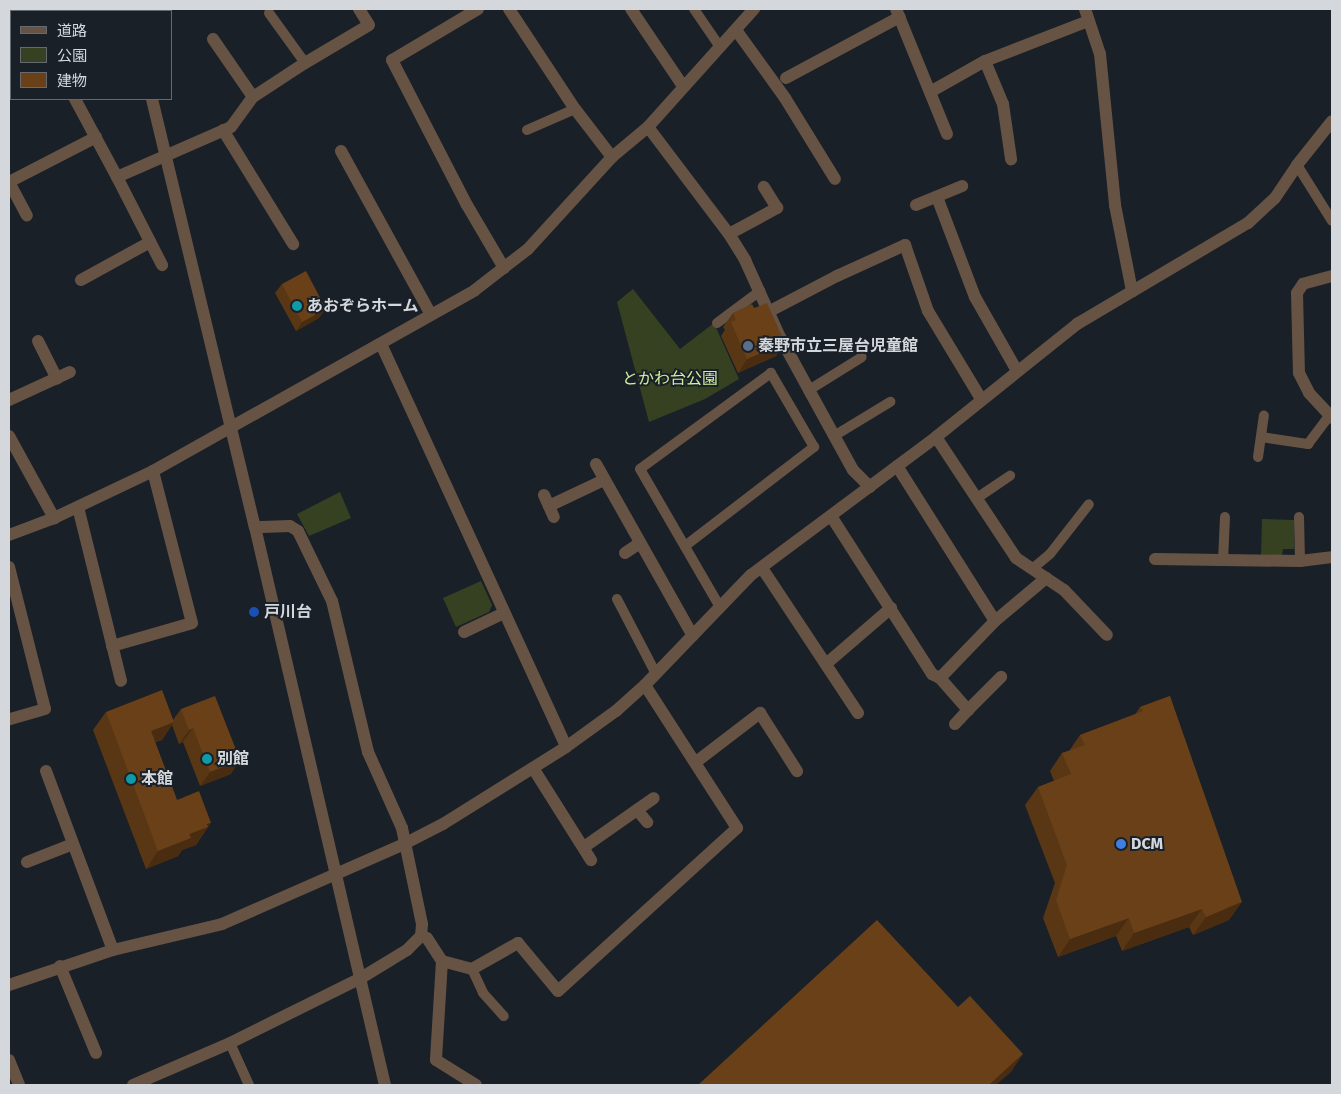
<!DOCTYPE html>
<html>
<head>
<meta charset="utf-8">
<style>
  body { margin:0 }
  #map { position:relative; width:1341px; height:1094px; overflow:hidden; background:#1a2028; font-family:"Fira Sans","Noto Sans JP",sans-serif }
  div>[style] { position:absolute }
  .green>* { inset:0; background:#364122 }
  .service>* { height:10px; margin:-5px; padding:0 5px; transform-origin:5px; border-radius:5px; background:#675344 }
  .minor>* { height:12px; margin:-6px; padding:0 6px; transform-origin:6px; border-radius:6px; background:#675344 }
  .tertiary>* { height:12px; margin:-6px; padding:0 6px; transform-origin:6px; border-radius:6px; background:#675344 }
  .wall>* { inset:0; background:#5a3714 }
  .shaded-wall>* { inset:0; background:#4a2d10 }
  .building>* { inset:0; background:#694017 }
  .dots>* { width:14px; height:14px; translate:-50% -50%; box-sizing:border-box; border:2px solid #1a2028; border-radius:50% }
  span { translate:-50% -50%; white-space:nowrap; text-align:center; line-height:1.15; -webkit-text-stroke:4px #1a2028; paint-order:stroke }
  .poi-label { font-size:16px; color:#d4d8dd; font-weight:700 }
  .left { translate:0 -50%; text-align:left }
  .park-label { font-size:16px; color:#cfee9d }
  .frame { position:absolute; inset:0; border:10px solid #d4d8dd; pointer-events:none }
  .legend { position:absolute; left:10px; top:10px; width:162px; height:90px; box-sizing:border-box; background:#1a2028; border:1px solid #646a70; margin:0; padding:6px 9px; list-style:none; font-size:15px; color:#d4d8dd }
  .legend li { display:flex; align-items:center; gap:10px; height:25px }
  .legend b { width:25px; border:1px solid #646a70 }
</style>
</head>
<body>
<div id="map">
  <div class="green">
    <div style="clip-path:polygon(633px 289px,680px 349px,714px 323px,739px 379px,705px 399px,649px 422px,617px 302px)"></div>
    <div style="clip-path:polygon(340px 492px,351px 518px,309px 536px,297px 514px)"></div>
    <div style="clip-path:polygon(1262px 519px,1294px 520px,1294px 549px,1283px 549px,1282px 555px,1261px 555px)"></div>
    <div style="clip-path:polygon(481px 581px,492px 605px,489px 612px,456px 627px,443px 598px)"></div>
  </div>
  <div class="service">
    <div style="left:694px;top:9px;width:46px;rotate:55.6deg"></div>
    <div style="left:269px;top:13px;width:62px;rotate:54.2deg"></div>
    <div style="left:527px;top:130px;width:52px;rotate:-23.6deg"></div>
    <div style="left:1297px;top:165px;width:66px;rotate:58deg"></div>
    <div style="left:717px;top:323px;width:54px;rotate:-36.7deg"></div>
    <div style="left:809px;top:390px;width:62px;rotate:-31.9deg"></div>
    <div style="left:834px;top:436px;width:66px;rotate:-31.3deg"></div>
    <div style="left:1261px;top:437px;width:48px;rotate:8.5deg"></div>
    <div style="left:1308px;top:444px;width:35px;rotate:-53deg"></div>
    <div style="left:1258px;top:457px;width:42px;rotate:-81.9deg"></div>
    <div style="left:977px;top:498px;width:40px;rotate:-34deg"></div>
    <div style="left:1299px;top:517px;width:44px;rotate:88.7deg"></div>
    <div style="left:685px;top:546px;width:163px;rotate:-37.5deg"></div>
    <div style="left:814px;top:447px;width:86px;rotate:-120.2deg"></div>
    <div style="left:771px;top:373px;width:162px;rotate:143.8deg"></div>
    <div style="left:640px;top:469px;width:160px;rotate:59.9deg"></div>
    <div style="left:1223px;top:561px;width:44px;rotate:-87.4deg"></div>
    <div style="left:1032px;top:569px;width:23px;rotate:-40deg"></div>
    <div style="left:1050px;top:554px;width:63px;rotate:-52deg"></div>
    <div style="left:617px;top:599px;width:85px;rotate:62.5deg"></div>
    <div style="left:472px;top:969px;width:26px;rotate:65deg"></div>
    <div style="left:483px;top:993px;width:31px;rotate:48deg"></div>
    <div style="left:230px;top:1043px;width:46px;rotate:65.7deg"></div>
  </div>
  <div class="minor">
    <div style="left:40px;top:9px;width:2px;rotate:63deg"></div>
    <div style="left:478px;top:9px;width:100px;rotate:149.3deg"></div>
    <div style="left:392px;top:60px;width:163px;rotate:62.7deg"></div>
    <div style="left:467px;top:205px;width:73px;rotate:59.6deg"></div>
    <div style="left:509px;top:9px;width:120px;rotate:56.6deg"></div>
    <div style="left:575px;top:109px;width:61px;rotate:52.4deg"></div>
    <div style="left:631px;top:9px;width:93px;rotate:56deg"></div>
    <div style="left:896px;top:9px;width:135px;rotate:67.8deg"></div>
    <div style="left:1085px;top:9px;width:47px;rotate:71.6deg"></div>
    <div style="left:1100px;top:54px;width:152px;rotate:84.3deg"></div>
    <div style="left:1115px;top:205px;width:88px;rotate:78.8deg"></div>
    <div style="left:22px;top:11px;width:5px;rotate:-22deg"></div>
    <div style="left:9px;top:19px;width:3px;rotate:-45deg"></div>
    <div style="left:736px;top:30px;width:84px;rotate:54.2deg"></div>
    <div style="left:785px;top:98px;width:95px;rotate:58.3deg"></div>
    <div style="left:213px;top:39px;width:70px;rotate:55.4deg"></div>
    <div style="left:985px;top:61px;width:47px;rotate:67.3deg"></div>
    <div style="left:1003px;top:104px;width:56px;rotate:81.7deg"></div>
    <div style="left:9px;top:77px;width:3px;rotate:-45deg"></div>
    <div style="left:786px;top:78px;width:129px;rotate:-28.2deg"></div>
    <div style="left:930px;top:92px;width:63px;rotate:-29.4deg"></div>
    <div style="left:985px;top:61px;width:110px;rotate:-21.2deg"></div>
    <div style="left:75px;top:99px;width:89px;rotate:61.7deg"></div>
    <div style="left:117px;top:177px;width:99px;rotate:62.9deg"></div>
    <div style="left:648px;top:127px;width:134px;rotate:52.9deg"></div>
    <div style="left:729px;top:234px;width:31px;rotate:58deg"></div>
    <div style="left:745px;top:260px;width:85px;rotate:65.6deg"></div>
    <div style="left:780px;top:337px;width:60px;rotate:61.3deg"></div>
    <div style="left:809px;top:390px;width:91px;rotate:61.2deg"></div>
    <div style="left:853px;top:470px;width:24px;rotate:45deg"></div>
    <div style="left:223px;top:130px;width:134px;rotate:58.4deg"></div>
    <div style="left:341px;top:151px;width:185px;rotate:61.2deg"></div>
    <div style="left:117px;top:177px;width:124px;rotate:-23.7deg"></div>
    <div style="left:231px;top:127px;width:37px;rotate:-54deg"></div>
    <div style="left:253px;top:97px;width:62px;rotate:-33.2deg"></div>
    <div style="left:305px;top:63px;width:74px;rotate:-30.7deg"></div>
    <div style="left:369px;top:25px;width:19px;rotate:-122deg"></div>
    <div style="left:9px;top:182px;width:98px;rotate:-27.3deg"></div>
    <div style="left:9px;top:182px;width:38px;rotate:62deg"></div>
    <div style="left:937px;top:197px;width:107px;rotate:69.2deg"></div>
    <div style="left:975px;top:297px;width:85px;rotate:60.4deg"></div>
    <div style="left:916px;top:205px;width:50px;rotate:-22.4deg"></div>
    <div style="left:729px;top:234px;width:55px;rotate:-28.4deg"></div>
    <div style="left:777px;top:208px;width:25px;rotate:-122deg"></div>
    <div style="left:1332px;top:276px;width:30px;rotate:165deg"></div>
    <div style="left:1303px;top:284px;width:11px;rotate:124deg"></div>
    <div style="left:1297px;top:293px;width:80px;rotate:88.6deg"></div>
    <div style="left:1299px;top:373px;width:22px;rotate:63deg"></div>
    <div style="left:1309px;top:393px;width:34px;rotate:47deg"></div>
    <div style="left:81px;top:280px;width:79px;rotate:-28.8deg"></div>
    <div style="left:770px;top:311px;width:76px;rotate:-27.6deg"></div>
    <div style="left:837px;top:276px;width:75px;rotate:-24.5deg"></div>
    <div style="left:905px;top:245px;width:70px;rotate:70.8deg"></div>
    <div style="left:928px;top:311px;width:103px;rotate:58.9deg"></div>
    <div style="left:38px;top:341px;width:42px;rotate:63.4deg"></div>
    <div style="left:381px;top:344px;width:443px;rotate:65.3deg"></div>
    <div style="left:9px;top:400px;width:67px;rotate:-24.7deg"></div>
    <div style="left:9px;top:436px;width:94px;rotate:61.2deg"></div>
    <div style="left:936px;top:437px;width:145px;rotate:56.5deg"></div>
    <div style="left:1016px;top:558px;width:58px;rotate:33.7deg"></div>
    <div style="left:1064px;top:590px;width:62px;rotate:46.3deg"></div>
    <div style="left:596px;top:464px;width:197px;rotate:60.6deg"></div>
    <div style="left:897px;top:466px;width:183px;rotate:57.7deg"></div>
    <div style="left:544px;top:495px;width:24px;rotate:66deg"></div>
    <div style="left:549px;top:506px;width:61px;rotate:-25.3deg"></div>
    <div style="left:78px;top:507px;width:179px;rotate:76.1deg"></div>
    <div style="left:831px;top:516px;width:188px;rotate:57.4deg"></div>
    <div style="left:932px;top:674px;width:9px;rotate:27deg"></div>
    <div style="left:940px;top:678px;width:43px;rotate:48.8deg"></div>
    <div style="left:968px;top:710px;width:47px;rotate:-45deg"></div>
    <div style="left:9px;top:535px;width:48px;rotate:-20.7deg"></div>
    <div style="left:54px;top:518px;width:110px;rotate:-25.4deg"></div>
    <div style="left:153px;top:471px;width:369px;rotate:-29.3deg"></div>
    <div style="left:475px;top:290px;width:67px;rotate:-37.7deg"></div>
    <div style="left:528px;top:249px;width:125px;rotate:-47.6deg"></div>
    <div style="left:612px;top:157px;width:47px;rotate:-39.8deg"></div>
    <div style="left:648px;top:127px;width:159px;rotate:-48.1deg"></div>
    <div style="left:625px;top:553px;width:18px;rotate:-34deg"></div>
    <div style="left:1155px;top:559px;width:145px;rotate:0.8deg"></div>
    <div style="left:1300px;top:561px;width:32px;rotate:-7deg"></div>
    <div style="left:9px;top:567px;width:146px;rotate:75.8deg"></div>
    <div style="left:45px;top:709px;width:37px;rotate:164deg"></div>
    <div style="left:762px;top:568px;width:174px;rotate:56.5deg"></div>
    <div style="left:464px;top:632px;width:44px;rotate:-25.4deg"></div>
    <div style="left:112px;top:646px;width:83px;rotate:-16deg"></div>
    <div style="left:192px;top:623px;width:157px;rotate:-104.4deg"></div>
    <div style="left:826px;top:664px;width:86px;rotate:-40.7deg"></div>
    <div style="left:940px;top:678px;width:79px;rotate:-46deg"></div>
    <div style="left:995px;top:621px;width:67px;rotate:-40.1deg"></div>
    <div style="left:955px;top:724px;width:19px;rotate:-47deg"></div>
    <div style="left:696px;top:762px;width:81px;rotate:-37.4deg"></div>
    <div style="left:760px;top:713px;width:69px;rotate:57.5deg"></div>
    <div style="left:533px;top:768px;width:109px;rotate:57.8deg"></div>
    <div style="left:46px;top:771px;width:191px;rotate:69.5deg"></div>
    <div style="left:637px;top:810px;width:16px;rotate:50deg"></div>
    <div style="left:584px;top:847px;width:85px;rotate:-35deg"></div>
    <div style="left:27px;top:862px;width:49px;rotate:-21.4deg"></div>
    <div style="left:421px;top:936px;width:6px;rotate:18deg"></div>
    <div style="left:427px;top:938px;width:27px;rotate:57deg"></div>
    <div style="left:442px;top:961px;width:31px;rotate:15deg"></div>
    <div style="left:472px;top:969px;width:53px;rotate:-29.5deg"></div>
    <div style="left:518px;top:943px;width:62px;rotate:50.2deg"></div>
    <div style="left:558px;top:991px;width:242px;rotate:-42.3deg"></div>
    <div style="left:737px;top:828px;width:170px;rotate:-122.8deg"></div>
    <div style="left:442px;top:961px;width:99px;rotate:93.5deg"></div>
    <div style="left:436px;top:1060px;width:47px;rotate:32deg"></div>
    <div style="left:60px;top:966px;width:94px;rotate:67.5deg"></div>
    <div style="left:9px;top:985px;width:110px;rotate:-18.6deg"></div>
    <div style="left:113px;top:950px;width:112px;rotate:-13.4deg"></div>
    <div style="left:222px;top:924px;width:199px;rotate:-23.7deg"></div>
    <div style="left:404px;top:844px;width:44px;rotate:-27.1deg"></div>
    <div style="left:443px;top:824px;width:145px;rotate:-32deg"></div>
    <div style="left:566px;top:747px;width:62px;rotate:-35.8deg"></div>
    <div style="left:616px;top:711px;width:39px;rotate:-42deg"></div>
    <div style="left:645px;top:685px;width:153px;rotate:-46.1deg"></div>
    <div style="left:751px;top:575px;width:231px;rotate:-36.7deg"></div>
    <div style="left:936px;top:437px;width:181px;rotate:-38.7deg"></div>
    <div style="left:1077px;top:324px;width:199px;rotate:-30.6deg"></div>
    <div style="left:1248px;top:223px;width:37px;rotate:-43deg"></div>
    <div style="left:1275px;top:198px;width:40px;rotate:-56deg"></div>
    <div style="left:1297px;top:165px;width:56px;rotate:-51.5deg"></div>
    <div style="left:9px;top:1060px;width:27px;rotate:68deg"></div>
    <div style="left:133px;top:1085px;width:106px;rotate:-23.4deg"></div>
    <div style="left:230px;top:1043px;width:146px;rotate:-26.4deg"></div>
    <div style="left:361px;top:978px;width:54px;rotate:-31.3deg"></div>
    <div style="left:407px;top:950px;width:20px;rotate:-45deg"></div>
    <div style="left:421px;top:936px;width:12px;rotate:-85deg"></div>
    <div style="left:422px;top:924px;width:98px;rotate:-101.8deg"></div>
    <div style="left:402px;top:828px;width:83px;rotate:-114.1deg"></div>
    <div style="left:368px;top:752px;width:155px;rotate:-103.4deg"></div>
    <div style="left:332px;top:601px;width:78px;rotate:-115.9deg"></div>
    <div style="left:298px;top:531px;width:9px;rotate:-148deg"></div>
    <div style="left:290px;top:526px;width:35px;rotate:178deg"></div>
  </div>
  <div class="tertiary">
    <div style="left:130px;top:9px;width:2px;rotate:63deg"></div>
    <div style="left:152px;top:99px;width:440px;rotate:76.5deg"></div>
    <div style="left:255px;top:527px;width:573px;rotate:76.89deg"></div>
  </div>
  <div class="wall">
    <div style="clip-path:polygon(282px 284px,319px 318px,296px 331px,275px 293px)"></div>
    <div style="clip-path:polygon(754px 308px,785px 343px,776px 356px,738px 373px,721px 336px,725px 330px,723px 327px,733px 313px)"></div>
    <div style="clip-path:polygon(1170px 696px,1229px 920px,1193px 935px,1189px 927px,1122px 951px,1116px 936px,1058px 957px,1043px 918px,1055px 883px,1025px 805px,1038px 787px,1054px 781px,1050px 771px,1062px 753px,1069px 751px,1080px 735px,1135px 715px,1140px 707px)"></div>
    <div style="clip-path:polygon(181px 709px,231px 774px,200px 786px,183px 742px,179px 744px,172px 725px,162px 740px,155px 742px,177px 800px,208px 827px,196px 845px,182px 850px,178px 856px,146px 869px,93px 730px,106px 712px,173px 720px)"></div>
  </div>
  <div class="shaded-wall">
    <div style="clip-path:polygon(326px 309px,319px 318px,296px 331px,302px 322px)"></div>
    <div style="clip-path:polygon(785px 343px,776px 356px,738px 373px,747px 359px)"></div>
    <div style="clip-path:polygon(174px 722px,162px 740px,138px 749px,151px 731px)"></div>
    <div style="clip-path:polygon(193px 728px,183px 742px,179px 744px,189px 730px)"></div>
    <div style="clip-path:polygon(240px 760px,231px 774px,200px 786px,210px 772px)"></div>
    <div style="clip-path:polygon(211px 823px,196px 845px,182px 850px,178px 856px,146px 869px,158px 851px)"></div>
    <div style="clip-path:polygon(1242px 902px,1229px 920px,1193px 935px,1206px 917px)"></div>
    <div style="clip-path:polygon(1202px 909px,1189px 927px,1122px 951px,1134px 933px)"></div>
    <div style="clip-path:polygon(1129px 918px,1116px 936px,1058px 957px,1070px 939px)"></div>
    <div style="clip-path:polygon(1023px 1054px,1011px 1072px,996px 1085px,989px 1085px)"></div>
  </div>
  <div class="building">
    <div style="clip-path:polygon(306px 271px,326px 309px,302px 322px,282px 284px)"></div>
    <div style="clip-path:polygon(767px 303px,785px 343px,747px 359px,731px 322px,736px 320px,733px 313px,750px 305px,752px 304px,754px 308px)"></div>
    <div style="clip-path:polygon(162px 690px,174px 722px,151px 731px,177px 800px,199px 791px,211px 823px,207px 824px,208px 827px,189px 834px,191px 838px,158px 851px,106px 712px)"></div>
    <div style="clip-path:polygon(215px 696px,240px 760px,210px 772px,193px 728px,189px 730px,181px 709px)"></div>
    <div style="clip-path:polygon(1170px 696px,1242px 902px,1206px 917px,1202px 909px,1134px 933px,1129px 918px,1070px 939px,1056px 900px,1067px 865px,1038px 787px,1071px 774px,1062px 753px,1085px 745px,1080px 735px,1143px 711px,1140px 707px)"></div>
    <div style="clip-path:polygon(877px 920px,958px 1007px,970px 996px,1023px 1054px,989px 1085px,698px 1085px)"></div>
  </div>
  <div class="dots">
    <div style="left:297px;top:306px;background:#0f9aa8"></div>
    <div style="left:748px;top:346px;background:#5c6f8a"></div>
    <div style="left:254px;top:612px;background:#1a4fb4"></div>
    <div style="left:207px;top:759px;background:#0f9aa8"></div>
    <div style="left:131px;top:779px;background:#0f9aa8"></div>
    <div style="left:1121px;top:844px;background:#3f7fe0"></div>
  </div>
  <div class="poi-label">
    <span class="left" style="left:307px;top:306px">あおぞらホーム</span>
    <span class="left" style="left:758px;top:346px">秦野市立三屋台児童館</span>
    <span class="left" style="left:264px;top:612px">戸川台</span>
    <span class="left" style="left:217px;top:759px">別館</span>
    <span class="left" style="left:141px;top:779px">本館</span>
    <span class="left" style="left:1131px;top:844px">DCM</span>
  </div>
  <div class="park-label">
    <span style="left:670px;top:379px">とかわ台公園</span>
  </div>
  <div class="frame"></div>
  <ul class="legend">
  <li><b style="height:6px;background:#675344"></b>道路</li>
  <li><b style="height:14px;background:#364122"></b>公園</li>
  <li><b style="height:14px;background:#694017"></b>建物</li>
  </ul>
</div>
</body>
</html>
